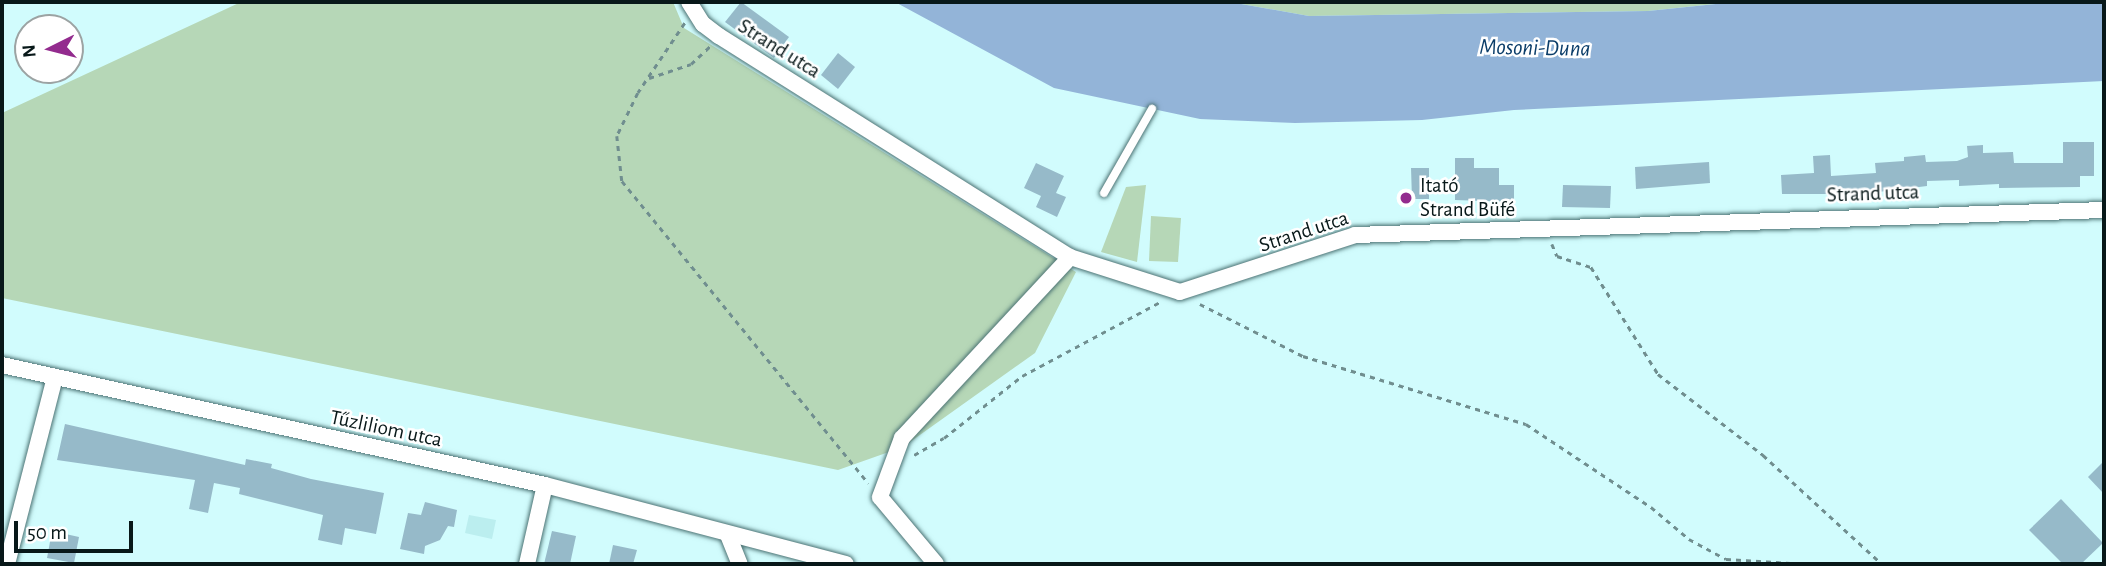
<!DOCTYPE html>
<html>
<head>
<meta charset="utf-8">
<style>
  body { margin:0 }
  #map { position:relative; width:2106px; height:566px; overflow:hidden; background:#d1fcfd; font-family:"Alegreya Sans",sans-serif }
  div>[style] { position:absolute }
  .built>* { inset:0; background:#bbeeef }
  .green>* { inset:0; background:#b6d7b7 }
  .water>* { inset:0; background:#93b4d8 }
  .building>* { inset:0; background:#96bac9 }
  .path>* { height:2.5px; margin-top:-1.25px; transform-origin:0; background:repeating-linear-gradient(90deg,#708e8f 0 5px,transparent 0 10px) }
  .roads { filter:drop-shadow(0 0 2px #4b7273) drop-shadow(0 0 2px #4b7273) }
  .lane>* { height:8px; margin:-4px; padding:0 4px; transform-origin:4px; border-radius:4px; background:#fff }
  .street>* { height:16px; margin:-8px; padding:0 8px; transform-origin:8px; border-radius:8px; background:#fff }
  .dots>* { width:19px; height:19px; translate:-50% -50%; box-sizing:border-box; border:4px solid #fff; border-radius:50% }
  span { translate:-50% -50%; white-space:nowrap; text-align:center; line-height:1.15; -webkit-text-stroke:5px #fff; paint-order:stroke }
  .street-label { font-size:21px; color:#081819 }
  .poi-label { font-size:21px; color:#081819 }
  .left { translate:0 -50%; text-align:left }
  .water-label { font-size:23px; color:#0b3d69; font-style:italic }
  .frame { position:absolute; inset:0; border:4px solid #081819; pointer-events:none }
  .north { position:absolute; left:14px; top:14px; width:70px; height:70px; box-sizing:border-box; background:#fff; border:2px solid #9ca3a3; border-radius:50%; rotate:264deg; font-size:19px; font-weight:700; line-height:28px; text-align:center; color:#081819 }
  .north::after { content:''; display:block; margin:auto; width:24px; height:32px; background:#932b8e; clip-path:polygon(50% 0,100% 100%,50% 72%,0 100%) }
  .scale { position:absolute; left:14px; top:521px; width:119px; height:32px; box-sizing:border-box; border:4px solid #081819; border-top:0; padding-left:9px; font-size:21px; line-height:24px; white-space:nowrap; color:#081819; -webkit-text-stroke:5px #fff; paint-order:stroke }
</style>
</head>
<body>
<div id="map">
  <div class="built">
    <div style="clip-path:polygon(469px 515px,496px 520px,492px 539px,465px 533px)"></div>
  </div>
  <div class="green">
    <div style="clip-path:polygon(241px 2px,673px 2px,684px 28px,1076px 272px,1035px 353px,903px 447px,838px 470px,2px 298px,2px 113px)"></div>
    <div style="clip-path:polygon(1230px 2px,1734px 2px,1648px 11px,1309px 16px)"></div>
    <div style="clip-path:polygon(1146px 185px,1137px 262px,1101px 252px,1126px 187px)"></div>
    <div style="clip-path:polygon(1151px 216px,1181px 218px,1178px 262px,1149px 261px)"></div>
  </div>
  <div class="water">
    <div style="clip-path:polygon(895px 2px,1230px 2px,1309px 16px,1648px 11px,1735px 2px,2104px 2px,2104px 81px,1514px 110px,1422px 120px,1295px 123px,1200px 119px,1054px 88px)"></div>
  </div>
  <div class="building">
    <div style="clip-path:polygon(741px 2px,789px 37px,774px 58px,725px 22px)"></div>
    <div style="clip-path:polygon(838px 53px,855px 67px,838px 89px,821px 75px)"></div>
    <div style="clip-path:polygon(2063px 142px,2094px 142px,2094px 176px,2080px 176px,2080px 187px,1999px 188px,1999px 184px,1959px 186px,1959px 180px,1927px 181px,1927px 186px,1862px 194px,1782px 194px,1781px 175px,1814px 173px,1813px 156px,1830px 155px,1831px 176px,1876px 173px,1875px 163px,1904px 161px,1904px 157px,1925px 155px,1926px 162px,1957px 161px,1968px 157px,1967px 146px,1983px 145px,1983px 153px,2013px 152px,2014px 163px,2063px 163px)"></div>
    <div style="clip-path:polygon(1455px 158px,1474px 158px,1474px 168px,1499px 168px,1499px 185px,1514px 185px,1514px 202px,1455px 200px)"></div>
    <div style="clip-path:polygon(1709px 162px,1710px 183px,1636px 189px,1635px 167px)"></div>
    <div style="clip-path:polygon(1036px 163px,1064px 176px,1056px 193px,1066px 197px,1057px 217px,1036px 207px,1041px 196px,1024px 188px)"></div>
    <div style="clip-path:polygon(1411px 168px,1429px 168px,1429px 199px,1412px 199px)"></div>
    <div style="clip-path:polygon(1563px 185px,1611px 186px,1610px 208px,1562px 207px)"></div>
    <div style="clip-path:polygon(65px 424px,245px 465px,246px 459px,272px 464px,271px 468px,311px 479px,384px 493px,376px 534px,345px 528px,342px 545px,318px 540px,323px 515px,239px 494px,240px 488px,214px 483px,208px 513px,189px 509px,195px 480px,57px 460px)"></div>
    <div style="clip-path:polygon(2104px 461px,2104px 494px,2088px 477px)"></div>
    <div style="clip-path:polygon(2061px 499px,2103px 543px,2081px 564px,2063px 564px,2029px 530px)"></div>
    <div style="clip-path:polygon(425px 502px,457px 510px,454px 527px,448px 526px,440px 540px,425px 546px,424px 554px,400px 549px,408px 513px,421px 515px)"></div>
    <div style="clip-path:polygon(52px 531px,79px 537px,74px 563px,47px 558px)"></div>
    <div style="clip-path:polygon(552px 531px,576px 536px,570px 564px,544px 564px)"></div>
    <div style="clip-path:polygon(613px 545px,637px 550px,633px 564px,609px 564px)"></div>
  </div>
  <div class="path">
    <div style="left:685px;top:23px;width:84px;rotate:123.9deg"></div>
    <div style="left:638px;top:93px;width:48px;rotate:116deg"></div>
    <div style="left:617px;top:136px;width:45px;rotate:83.7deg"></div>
    <div style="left:622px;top:181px;width:390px;rotate:50.8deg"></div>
    <div style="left:649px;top:78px;width:44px;rotate:-18.4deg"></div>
    <div style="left:691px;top:64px;width:26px;rotate:-43deg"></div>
    <div style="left:1552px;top:244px;width:13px;rotate:67deg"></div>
    <div style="left:1557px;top:256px;width:36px;rotate:18deg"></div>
    <div style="left:1591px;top:267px;width:126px;rotate:57.9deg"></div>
    <div style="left:1658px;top:374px;width:133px;rotate:37.6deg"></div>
    <div style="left:1763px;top:455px;width:161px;rotate:42.5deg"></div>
    <div style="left:1200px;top:304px;width:115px;rotate:26.8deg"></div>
    <div style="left:1303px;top:356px;width:233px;rotate:17deg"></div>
    <div style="left:1526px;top:424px;width:150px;rotate:33.6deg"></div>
    <div style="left:1651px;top:507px;width:50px;rotate:40.1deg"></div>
    <div style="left:1689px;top:539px;width:42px;rotate:28.4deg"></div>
    <div style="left:1726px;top:559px;width:82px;rotate:3.5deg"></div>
    <div style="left:914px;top:455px;width:34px;rotate:-30deg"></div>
    <div style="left:944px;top:438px;width:100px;rotate:-38.5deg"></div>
    <div style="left:1022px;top:376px;width:157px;rotate:-28.2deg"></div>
  </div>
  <div class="roads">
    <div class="lane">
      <div style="left:1104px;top:193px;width:97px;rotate:-60.3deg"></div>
    </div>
    <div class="street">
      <div style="left:689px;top:2px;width:26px;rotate:58deg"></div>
      <div style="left:703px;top:24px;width:20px;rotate:37deg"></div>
      <div style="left:719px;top:36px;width:415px;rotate:32.2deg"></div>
      <div style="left:1070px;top:257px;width:115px;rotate:17.7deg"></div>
      <div style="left:1180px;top:292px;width:184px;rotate:-18deg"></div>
      <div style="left:1355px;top:235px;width:749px;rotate:-1.91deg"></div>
      <div style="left:2px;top:365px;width:556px;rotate:12.46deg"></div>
      <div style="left:545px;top:485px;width:311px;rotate:14.7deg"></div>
      <div style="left:728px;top:535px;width:31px;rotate:68deg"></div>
      <div style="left:7px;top:564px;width:193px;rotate:-75.6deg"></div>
      <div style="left:527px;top:564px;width:81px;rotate:-77.2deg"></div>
      <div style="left:936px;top:564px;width:87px;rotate:-129.9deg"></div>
      <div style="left:880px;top:497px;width:63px;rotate:-69.6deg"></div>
      <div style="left:902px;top:438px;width:247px;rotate:-47.1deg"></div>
    </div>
  </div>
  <div class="dots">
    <div style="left:1406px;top:198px;background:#932b8e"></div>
  </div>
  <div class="street-label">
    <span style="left:779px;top:49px;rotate:32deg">Strand utca</span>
    <span style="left:1873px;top:194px;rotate:-2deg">Strand utca</span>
    <span style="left:1304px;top:232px;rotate:-18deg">Strand utca</span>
    <span style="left:386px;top:429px;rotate:12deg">Tűzliliom utca</span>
  </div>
  <div class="poi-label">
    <span class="left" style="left:1420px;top:198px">Itató<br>Strand Büfé</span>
  </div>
  <div class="water-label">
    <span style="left:1535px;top:49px;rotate:1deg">Mosoni-Duna</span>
  </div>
  <div class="frame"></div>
  <div class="north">N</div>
  <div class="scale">50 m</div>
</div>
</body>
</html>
